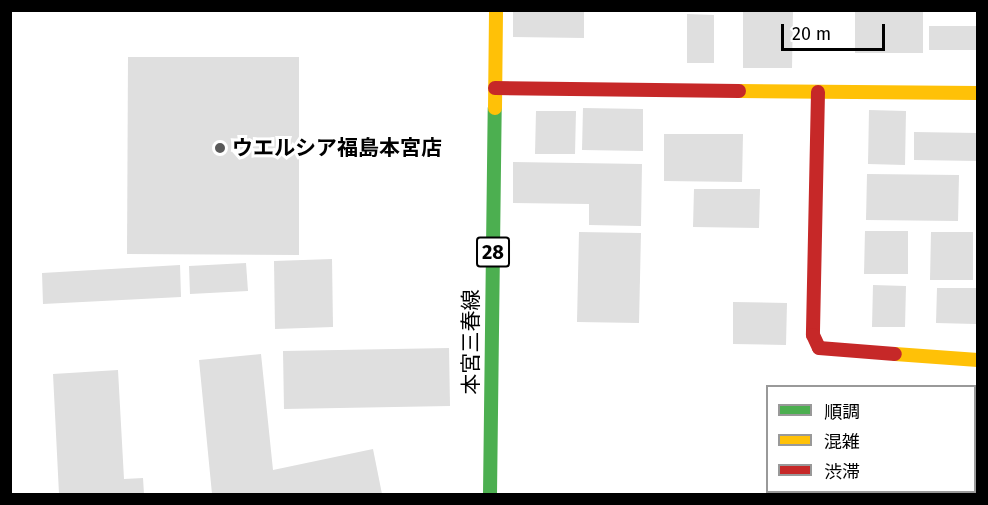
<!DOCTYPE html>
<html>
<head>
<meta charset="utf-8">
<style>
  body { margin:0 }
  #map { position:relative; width:988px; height:505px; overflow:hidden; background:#fff; font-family:"Fira Sans","Noto Sans JP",sans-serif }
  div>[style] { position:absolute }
  .building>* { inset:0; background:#dfdfdf }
  .fast>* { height:14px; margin:-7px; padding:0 7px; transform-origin:7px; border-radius:7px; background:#4caf50 }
  .slow>* { height:14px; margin:-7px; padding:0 7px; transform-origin:7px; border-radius:7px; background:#ffc107 }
  .jam>* { height:14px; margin:-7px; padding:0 7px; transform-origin:7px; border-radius:7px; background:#c62828 }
  .rail>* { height:4.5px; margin-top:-2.25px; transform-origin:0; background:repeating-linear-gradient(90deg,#bebebe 0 9px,transparent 0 12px) }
  .dots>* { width:16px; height:16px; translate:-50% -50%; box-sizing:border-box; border:3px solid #fff; border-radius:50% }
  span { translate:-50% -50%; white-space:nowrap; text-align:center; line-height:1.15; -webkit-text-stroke:6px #fff; paint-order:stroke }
  .shield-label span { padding:2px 4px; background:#fff; border:2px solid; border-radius:4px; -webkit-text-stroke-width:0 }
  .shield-label { font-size:20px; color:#000; font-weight:700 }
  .poi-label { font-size:21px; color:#000; font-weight:700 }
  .left { translate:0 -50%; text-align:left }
  .street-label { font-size:21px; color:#000 }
  .frame { position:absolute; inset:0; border:12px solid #000; pointer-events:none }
  .legend { position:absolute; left:766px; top:385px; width:210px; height:108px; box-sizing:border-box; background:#fff; border:2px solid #999; margin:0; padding:8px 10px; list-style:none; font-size:18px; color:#000 }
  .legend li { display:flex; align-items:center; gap:12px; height:30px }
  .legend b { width:30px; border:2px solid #999 }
  .scale { position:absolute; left:781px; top:24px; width:104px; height:27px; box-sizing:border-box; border:3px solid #000; border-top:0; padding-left:8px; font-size:18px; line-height:21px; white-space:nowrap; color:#000; -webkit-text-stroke:4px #fff; paint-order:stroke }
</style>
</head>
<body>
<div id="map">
  <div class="building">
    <div style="clip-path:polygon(513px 10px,584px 10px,584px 38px,513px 37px)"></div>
    <div style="clip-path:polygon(743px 10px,793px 10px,792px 68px,743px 68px)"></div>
    <div style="clip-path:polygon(855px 10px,923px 10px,923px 53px,855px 53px)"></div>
    <div style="clip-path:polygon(687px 14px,714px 15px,714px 63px,687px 63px)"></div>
    <div style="clip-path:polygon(929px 26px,978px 26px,978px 50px,929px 50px)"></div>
    <div style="clip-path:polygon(128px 57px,299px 57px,299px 255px,127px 254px)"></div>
    <div style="clip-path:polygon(583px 108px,643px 109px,643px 151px,582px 150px)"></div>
    <div style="clip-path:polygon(869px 110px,906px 111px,905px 165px,868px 164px)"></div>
    <div style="clip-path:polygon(536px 111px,576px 111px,575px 154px,535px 154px)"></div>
    <div style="clip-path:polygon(914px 132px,978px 133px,978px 161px,914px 160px)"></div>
    <div style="clip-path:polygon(664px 134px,743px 134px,742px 182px,664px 181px)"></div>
    <div style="clip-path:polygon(513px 162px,642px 164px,641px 226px,589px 225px,589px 204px,513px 203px)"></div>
    <div style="clip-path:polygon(867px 174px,959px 175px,958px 221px,866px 220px)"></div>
    <div style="clip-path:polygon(694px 189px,760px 189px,759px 228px,693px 227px)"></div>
    <div style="clip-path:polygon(865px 231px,908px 231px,908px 274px,864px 274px)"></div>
    <div style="clip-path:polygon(579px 232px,641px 233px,639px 323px,577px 322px)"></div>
    <div style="clip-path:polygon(931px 232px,973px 232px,973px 280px,930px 280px)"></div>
    <div style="clip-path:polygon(332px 259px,333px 327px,275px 329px,274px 261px)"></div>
    <div style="clip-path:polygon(246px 263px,248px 291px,190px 294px,189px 266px)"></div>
    <div style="clip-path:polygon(180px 265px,181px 297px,43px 304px,42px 273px)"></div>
    <div style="clip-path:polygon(873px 285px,906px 286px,905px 327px,872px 327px)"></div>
    <div style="clip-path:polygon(937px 288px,976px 288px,976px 324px,936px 323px)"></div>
    <div style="clip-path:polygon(733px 302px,787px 303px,786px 345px,733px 344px)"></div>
    <div style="clip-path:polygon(449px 348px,450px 406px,284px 409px,283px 351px)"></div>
    <div style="clip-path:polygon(261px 354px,273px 470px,373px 449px,382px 494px,212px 494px,199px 360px)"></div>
    <div style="clip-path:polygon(118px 370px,124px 479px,143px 478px,144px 494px,59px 494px,53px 374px)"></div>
  </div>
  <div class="fast">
    <div style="left:490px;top:494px;width:386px;rotate:-89.3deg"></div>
  </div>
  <div class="slow">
    <div style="left:739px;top:91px;width:239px;rotate:0.5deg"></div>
    <div style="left:495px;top:108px;width:98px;rotate:-89.4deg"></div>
    <div style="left:895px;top:354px;width:83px;rotate:4.1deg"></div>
  </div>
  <div class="jam">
    <div style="left:495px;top:88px;width:244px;rotate:0.7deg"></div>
    <div style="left:818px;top:92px;width:243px;rotate:91.2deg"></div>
    <div style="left:813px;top:335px;width:14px;rotate:65deg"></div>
    <div style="left:819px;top:348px;width:76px;rotate:4.5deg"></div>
  </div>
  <div class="rail">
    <div style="left:974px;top:473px;width:4px;rotate:-14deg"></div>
    <div style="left:841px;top:494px;width:19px;rotate:-6deg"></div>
  </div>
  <div class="dots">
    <div style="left:220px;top:148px;background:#595959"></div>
  </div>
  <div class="shield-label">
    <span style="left:493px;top:252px">28</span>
  </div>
  <div class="poi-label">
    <span class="left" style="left:232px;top:148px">ウエルシア福島本宮店</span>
  </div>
  <div class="street-label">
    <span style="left:471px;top:342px;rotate:-90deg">本宮三春線</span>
  </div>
  <div class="frame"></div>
  <ul class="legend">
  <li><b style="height:8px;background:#4caf50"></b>順調</li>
  <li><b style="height:8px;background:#ffc107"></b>混雑</li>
  <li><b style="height:8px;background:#c62828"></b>渋滞</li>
  </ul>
  <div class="scale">20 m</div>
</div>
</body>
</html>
